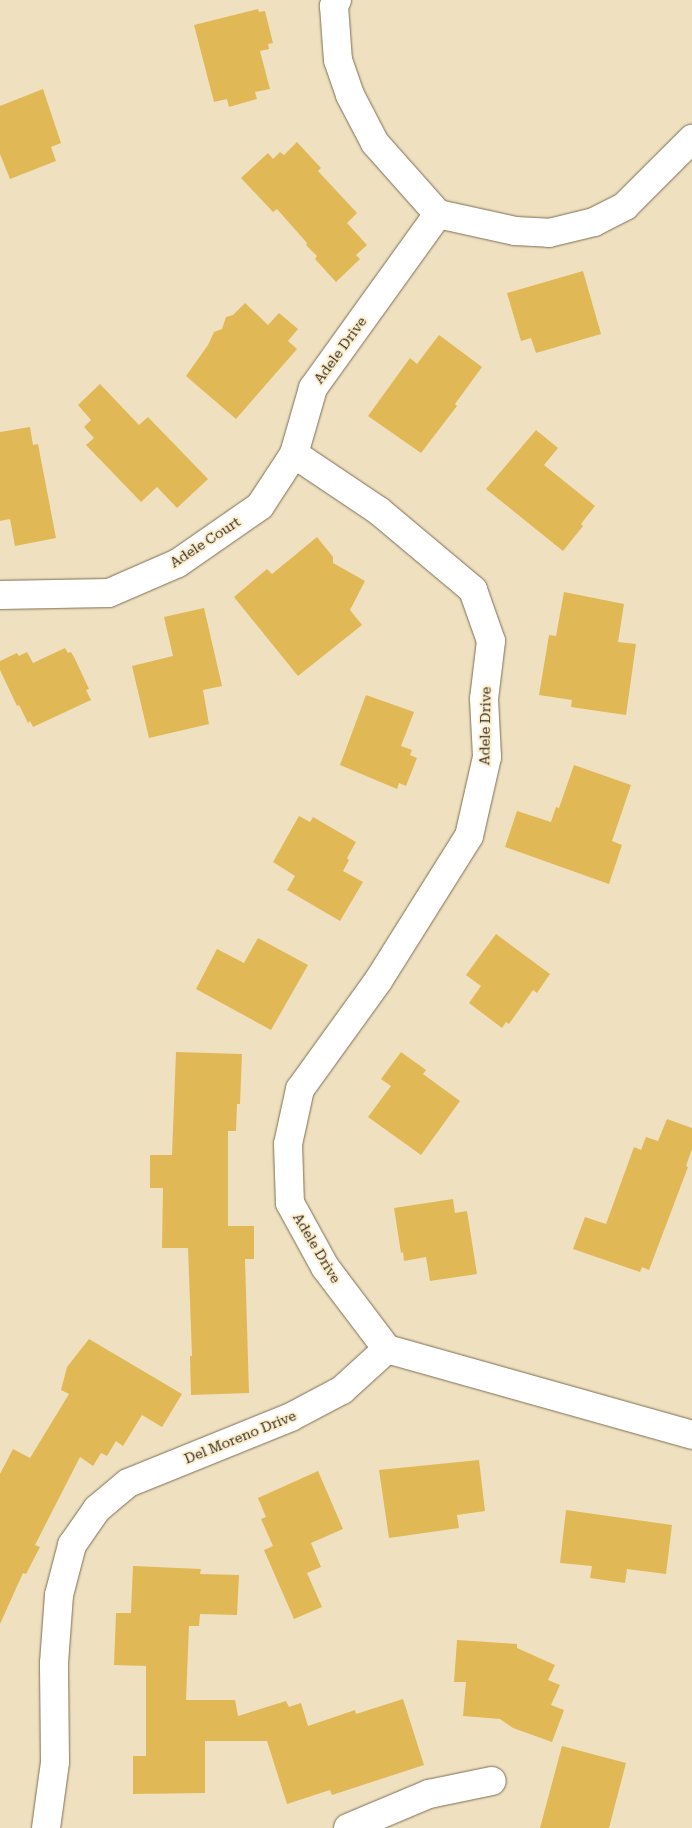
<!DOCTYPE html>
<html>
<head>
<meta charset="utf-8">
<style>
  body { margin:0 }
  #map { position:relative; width:692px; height:1828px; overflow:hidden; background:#efe0c0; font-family:"Roboto Serif",serif }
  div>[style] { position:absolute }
  .building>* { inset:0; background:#e1b856 }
  .roads { filter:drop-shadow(0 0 1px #7c6f52) drop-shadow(0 0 1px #7c6f52) }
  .minor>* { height:28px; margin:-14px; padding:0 14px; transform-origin:14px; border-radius:14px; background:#fff }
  span { translate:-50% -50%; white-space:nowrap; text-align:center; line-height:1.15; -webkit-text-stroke:4px #fdeecd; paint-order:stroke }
  .street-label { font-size:14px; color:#332d21 }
</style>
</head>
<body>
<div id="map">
  <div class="building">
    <div style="clip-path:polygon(258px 9px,259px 12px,265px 11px,273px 43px,268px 44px,269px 49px,260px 51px,270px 89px,255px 92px,257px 99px,229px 107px,227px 99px,214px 102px,194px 25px)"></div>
    <div style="clip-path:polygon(43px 89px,61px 143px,51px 147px,56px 161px,10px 179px,0 154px,0 106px)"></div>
    <div style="clip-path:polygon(297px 142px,321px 168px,318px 171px,357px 213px,347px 223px,367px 245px,356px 255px,360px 259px,336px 282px,315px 259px,317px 256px,306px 245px,307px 243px,277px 209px,273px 212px,241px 178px,268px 153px,273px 159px,280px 152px,284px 155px)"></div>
    <div style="clip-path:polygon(583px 271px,601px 334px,536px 353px,531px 338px,521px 341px,507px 293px)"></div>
    <div style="clip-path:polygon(245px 303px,268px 325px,279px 313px,298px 329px,288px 341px,297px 349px,236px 419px,186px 376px,208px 345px,214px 332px,222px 329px,226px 317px,233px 315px)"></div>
    <div style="clip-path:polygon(439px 335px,482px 367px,455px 404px,457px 406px,421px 453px,368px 416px,410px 358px,417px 364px)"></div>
    <div style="clip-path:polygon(100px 384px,139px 425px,148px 417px,208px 479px,177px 508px,157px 487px,141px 502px,86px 445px,94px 438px,84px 427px,91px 420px,78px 405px)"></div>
    <div style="clip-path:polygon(30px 427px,33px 445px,38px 444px,56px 538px,15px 546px,10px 519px,0 521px,0 432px)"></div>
    <div style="clip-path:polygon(536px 430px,558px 448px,544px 465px,595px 506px,581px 524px,583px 526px,563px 551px,486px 489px)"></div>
    <div style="clip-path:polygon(317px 537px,333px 557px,333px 563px,365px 581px,350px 610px,362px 625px,298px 676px,234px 597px,267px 569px,272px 574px)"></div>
    <div style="clip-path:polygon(564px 592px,624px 604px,618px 642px,636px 644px,626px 715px,571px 707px,572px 700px,539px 695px,549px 635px,556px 636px)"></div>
    <div style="clip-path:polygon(204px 608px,222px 686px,203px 690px,209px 724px,149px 738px,132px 666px,173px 656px,164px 617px)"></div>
    <div style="clip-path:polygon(65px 648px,68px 653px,71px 652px,75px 659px,89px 689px,86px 690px,91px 700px,33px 727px,30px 721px,28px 723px,19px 705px,17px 706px,0 670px,0 661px,17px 653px,19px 656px,27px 652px,33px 663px)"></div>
    <div style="clip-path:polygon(366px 695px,414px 712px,401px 746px,412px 750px,410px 755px,417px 758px,406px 786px,399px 783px,397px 789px,340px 765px)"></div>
    <div style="clip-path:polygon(574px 765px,631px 785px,612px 841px,622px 845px,609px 884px,505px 847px,517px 811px,551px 822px,556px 807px,559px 808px)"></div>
    <div style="clip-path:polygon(299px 816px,310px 822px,313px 817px,356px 842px,347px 858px,349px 860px,343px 871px,363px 882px,340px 921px,287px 890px,295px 876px,273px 862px)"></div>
    <div style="clip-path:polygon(496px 934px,550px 974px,537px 993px,533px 990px,509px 1024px,506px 1022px,502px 1028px,469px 1003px,481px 986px,466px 975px)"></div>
    <div style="clip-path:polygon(258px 938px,308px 965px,271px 1030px,196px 989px,217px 949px,244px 963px)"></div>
    <div style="clip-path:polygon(176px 1052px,242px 1054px,240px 1104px,237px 1104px,236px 1131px,228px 1131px,228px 1226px,254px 1226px,254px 1259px,245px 1259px,249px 1393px,191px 1395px,190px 1356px,192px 1356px,188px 1248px,162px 1248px,163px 1188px,150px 1188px,150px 1155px,172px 1155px)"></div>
    <div style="clip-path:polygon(401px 1052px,426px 1070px,423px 1074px,460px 1101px,421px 1155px,368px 1117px,391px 1086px,381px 1079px)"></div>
    <div style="clip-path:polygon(667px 1119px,692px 1128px,692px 1149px,686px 1166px,688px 1167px,649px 1270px,642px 1267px,640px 1272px,573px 1249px,585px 1217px,606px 1224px,634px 1147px,641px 1150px,646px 1137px,658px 1141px)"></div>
    <div style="clip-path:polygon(453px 1199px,455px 1213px,467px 1211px,477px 1274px,430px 1281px,426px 1257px,404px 1261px,403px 1252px,401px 1253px,394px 1208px)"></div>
    <div style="clip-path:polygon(89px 1339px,182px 1394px,162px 1427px,142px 1415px,123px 1446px,116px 1441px,107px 1456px,101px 1453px,93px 1466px,80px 1457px,35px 1545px,40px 1547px,26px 1574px,23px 1573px,0 1624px,0 1474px,13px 1449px,30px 1458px,69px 1394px,61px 1390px,67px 1367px)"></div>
    <div style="clip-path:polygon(479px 1460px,485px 1511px,457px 1515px,459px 1528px,389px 1538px,379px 1470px)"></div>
    <div style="clip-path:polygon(318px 1471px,343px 1529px,311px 1543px,321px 1567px,307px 1573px,322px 1607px,294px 1619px,264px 1550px,273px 1546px,261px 1519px,266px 1517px,258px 1498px)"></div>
    <div style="clip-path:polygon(566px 1510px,672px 1525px,666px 1574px,627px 1569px,625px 1583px,590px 1578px,592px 1566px,560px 1563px)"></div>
    <div style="clip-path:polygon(133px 1566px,201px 1569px,200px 1574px,239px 1575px,237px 1615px,200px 1614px,199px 1626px,189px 1626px,186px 1700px,235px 1700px,238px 1716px,286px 1701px,289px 1707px,301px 1703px,308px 1726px,355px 1710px,356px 1714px,403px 1699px,424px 1765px,332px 1795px,330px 1790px,287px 1804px,267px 1741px,205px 1741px,205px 1793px,133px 1794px,133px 1756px,146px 1756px,146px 1666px,114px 1665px,116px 1613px,131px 1613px)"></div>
    <div style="clip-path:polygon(457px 1640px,517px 1644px,517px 1648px,555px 1665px,548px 1680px,560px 1685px,551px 1705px,564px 1710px,552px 1742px,513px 1728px,500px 1719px,463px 1716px,466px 1682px,454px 1682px)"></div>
    <div style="clip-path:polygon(562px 1746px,626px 1763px,609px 1828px,540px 1828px)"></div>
  </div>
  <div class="roads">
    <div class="minor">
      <div style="left:337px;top:0;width:7px;rotate:117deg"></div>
      <div style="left:334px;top:6px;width:54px;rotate:85.8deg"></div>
      <div style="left:338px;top:60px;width:37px;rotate:71deg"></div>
      <div style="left:350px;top:95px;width:54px;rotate:62.5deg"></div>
      <div style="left:375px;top:143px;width:95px;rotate:48.4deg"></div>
      <div style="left:438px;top:214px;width:79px;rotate:12.4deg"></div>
      <div style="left:515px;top:231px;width:34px;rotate:3deg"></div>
      <div style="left:549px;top:233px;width:46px;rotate:-13.7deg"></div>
      <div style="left:594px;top:222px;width:35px;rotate:-27deg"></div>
      <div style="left:625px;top:206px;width:95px;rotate:-45deg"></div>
      <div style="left:294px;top:454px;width:102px;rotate:33.8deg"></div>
      <div style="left:379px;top:511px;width:123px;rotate:40deg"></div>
      <div style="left:473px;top:590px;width:54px;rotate:70.6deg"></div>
      <div style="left:491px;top:641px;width:58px;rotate:96.9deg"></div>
      <div style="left:484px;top:699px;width:58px;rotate:87deg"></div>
      <div style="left:487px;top:757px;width:81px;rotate:102.8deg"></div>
      <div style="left:469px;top:836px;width:171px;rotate:122.1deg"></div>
      <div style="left:378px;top:981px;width:133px;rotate:125.8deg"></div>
      <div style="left:300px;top:1089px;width:56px;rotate:102.3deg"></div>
      <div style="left:288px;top:1144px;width:59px;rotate:88.1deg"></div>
      <div style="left:290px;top:1203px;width:73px;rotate:61.3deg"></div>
      <div style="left:325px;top:1267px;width:103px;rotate:52.9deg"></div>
      <div style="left:0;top:595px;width:109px;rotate:-1.1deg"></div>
      <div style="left:109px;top:593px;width:75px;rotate:-23.5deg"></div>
      <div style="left:178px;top:563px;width:100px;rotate:-34.8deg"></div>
      <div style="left:260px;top:506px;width:62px;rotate:-56.8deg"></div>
      <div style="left:294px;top:454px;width:69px;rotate:-73.9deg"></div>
      <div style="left:313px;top:388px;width:214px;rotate:-54.3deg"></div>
      <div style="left:387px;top:1349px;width:317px;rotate:15.7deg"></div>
      <div style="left:46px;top:1828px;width:67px;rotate:-82.2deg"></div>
      <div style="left:55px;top:1762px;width:99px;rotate:-90.6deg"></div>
      <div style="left:54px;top:1663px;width:68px;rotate:-85.8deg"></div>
      <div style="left:59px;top:1595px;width:52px;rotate:-75.4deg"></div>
      <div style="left:72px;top:1545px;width:44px;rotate:-55.2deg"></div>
      <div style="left:97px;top:1509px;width:40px;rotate:-40deg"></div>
      <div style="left:128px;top:1483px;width:176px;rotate:-22deg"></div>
      <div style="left:291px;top:1417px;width:58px;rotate:-27.9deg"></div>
      <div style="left:342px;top:1390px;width:61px;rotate:-42.3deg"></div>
      <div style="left:348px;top:1828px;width:88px;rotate:-22.8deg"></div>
      <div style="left:429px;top:1794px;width:64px;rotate:-11.7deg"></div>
    </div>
  </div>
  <div class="street-label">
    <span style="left:340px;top:350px;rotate:-54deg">Adele Drive</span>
    <span style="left:205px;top:542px;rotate:-33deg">Adele Court</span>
    <span style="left:485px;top:726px;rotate:-89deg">Adele Drive</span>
    <span style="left:317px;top:1248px;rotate:59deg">Adele Drive</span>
    <span style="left:240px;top:1437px;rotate:-22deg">Del Moreno Drive</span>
  </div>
</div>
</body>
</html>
